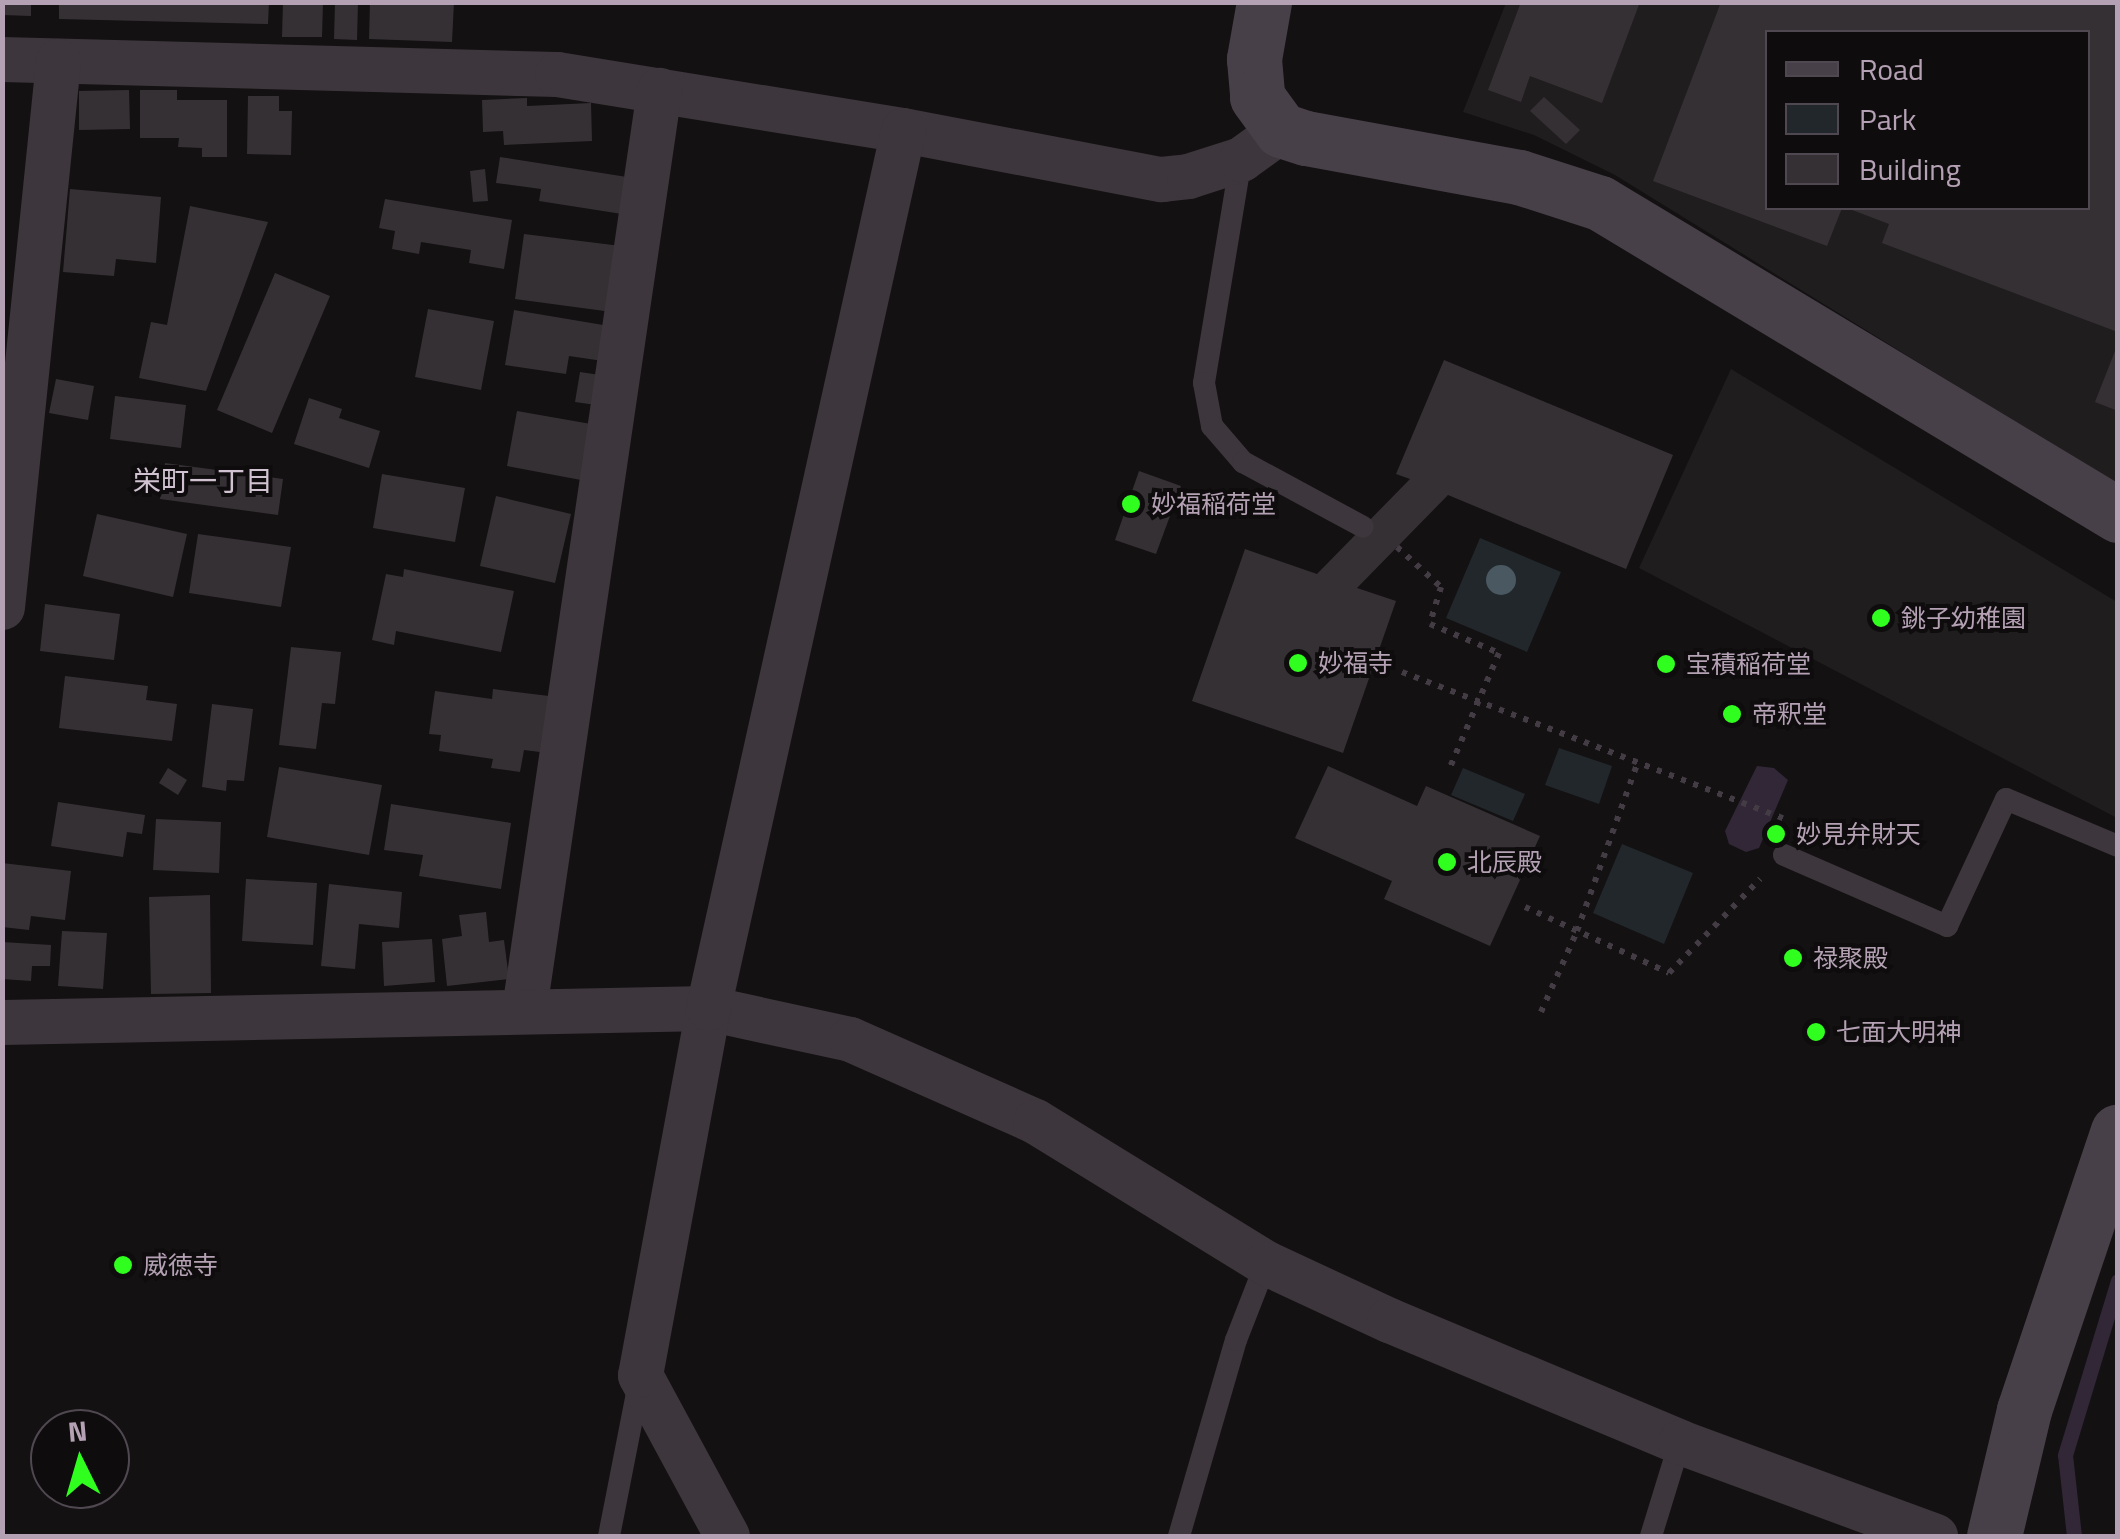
<!DOCTYPE html>
<html>
<head>
<meta charset="utf-8">
<style>
  body { margin:0 }
  #map { position:relative; width:2120px; height:1539px; overflow:hidden; background:#131112; font-family:"Titillium Web","Noto Sans JP",sans-serif }
  div>[style] { position:absolute }
  .built>* { inset:0; background:#201d1f }
  .green>* { inset:0; background:#21272b }
  .water>* { inset:0; background:#322737 }
  .stream>* { height:15px; margin:-7.5px; padding:0 7.5px; transform-origin:7.5px; border-radius:7.5px; background:#322737 }
  .building>* { inset:0; background:#353034 }
  .path>* { height:6px; margin-top:-3px; transform-origin:0; background:repeating-linear-gradient(90deg,#443c44 0 5px,transparent 0 13px) }
  .lane>* { height:22px; margin:-11px; padding:0 11px; transform-origin:11px; border-radius:11px; background:#3d363c }
  .street>* { height:45px; margin:-22.5px; padding:0 22.5px; transform-origin:22.5px; border-radius:22.5px; background:#3d363c }
  .secondary>* { height:55px; margin:-27.5px; padding:0 27.5px; transform-origin:27.5px; border-radius:27.5px; background:#484048 }
  .trees>* { width:30px; height:30px; margin:-15px; border-radius:50%; background:#4a5861 }
  .dots>* { width:28px; height:28px; translate:-50% -50%; box-sizing:border-box; border:5px solid #0e0c0d; border-radius:50% }
  span { translate:-50% -50%; white-space:nowrap; text-align:center; line-height:1.15; -webkit-text-stroke:8px #0e0c0d; paint-order:stroke }
  .poi-label { font-size:25px; color:#b4a1b4 }
  .left { translate:0 -50%; text-align:left }
  .neighbourhood-label { font-size:28px; color:#d0c2d0 }
  .frame { position:absolute; inset:0; border:5px solid #b4a1b4; pointer-events:none }
  .legend { position:absolute; left:1765px; top:30px; width:325px; height:180px; box-sizing:border-box; background:#0e0c0d; border:2px solid #504850; margin:0; padding:12px 18px; list-style:none; font-size:30px; color:#b4a1b4 }
  .legend li { display:flex; align-items:center; gap:20px; height:50px }
  .legend b { width:50px; border:2px solid #504850 }
  .north { position:absolute; left:30px; top:1409px; width:100px; height:100px; box-sizing:border-box; background:#0e0c0d; border:2px solid #504850; border-radius:50%; rotate:355deg; font-size:28px; font-weight:700; line-height:40px; text-align:center; color:#b4a1b4 }
  .north::after { content:''; display:block; margin:auto; width:35px; height:45px; background:#2ffe1e; clip-path:polygon(50% 0,100% 100%,50% 72%,0 100%) }
</style>
</head>
<body>
<div id="map">
  <div class="built">
    <div style="clip-path:polygon(evenodd,1506px 3px,2117px 3px,2117px 485px,1615px 175px,1534px 135px,1463px 112px,1506px 3px,1768px 32px,2088px 32px,2088px 208px,1768px 208px,1768px 32px)"></div>
    <div style="clip-path:polygon(1731px 369px,2117px 602px,2117px 818px,1639px 568px)"></div>
  </div>
  <div class="green">
    <div style="clip-path:polygon(1480px 538px,1561px 572px,1527px 652px,1446px 618px)"></div>
    <div style="clip-path:polygon(1559px 748px,1612px 766px,1599px 804px,1545px 785px)"></div>
    <div style="clip-path:polygon(1463px 768px,1525px 794px,1513px 821px,1451px 795px)"></div>
    <div style="clip-path:polygon(1622px 844px,1693px 873px,1664px 944px,1593px 913px)"></div>
  </div>
  <div class="water">
    <div style="clip-path:polygon(1757px 766px,1774px 768px,1788px 780px,1759px 848px,1746px 852px,1729px 844px,1725px 831px)"></div>
  </div>
  <div class="stream">
    <div style="left:2074px;top:1536px;width:81px;rotate:-96.3deg"></div>
    <div style="left:2065px;top:1455px;width:182px;rotate:-73.1deg"></div>
  </div>
  <div class="building">
    <div style="clip-path:polygon(2px 2px,31px 2px,31px 16px,2px 15px)"></div>
    <div style="clip-path:polygon(59px 2px,269px 2px,268px 24px,59px 19px)"></div>
    <div style="clip-path:polygon(283px 2px,323px 2px,322px 37px,282px 37px)"></div>
    <div style="clip-path:polygon(335px 2px,358px 2px,357px 40px,334px 39px)"></div>
    <div style="clip-path:polygon(370px 2px,454px 2px,452px 42px,369px 39px)"></div>
    <div style="clip-path:polygon(1521px 2px,1640px 2px,1602px 103px,1530px 76px,1521px 102px,1488px 90px)"></div>
    <div style="clip-path:polygon(1721px 2px,2118px 4px,2115px 331px,1882px 243px,1889px 224px,1847px 208px,2088px 208px,2088px 32px,1768px 32px,1768px 208px,1842px 208px,1827px 246px,1653px 181px)"></div>
    <div style="clip-path:polygon(129px 90px,130px 129px,79px 130px,79px 91px)"></div>
    <div style="clip-path:polygon(140px 90px,177px 90px,177px 100px,227px 100px,227px 157px,202px 157px,202px 148px,178px 147px,179px 138px,140px 138px)"></div>
    <div style="clip-path:polygon(248px 96px,279px 96px,279px 111px,292px 111px,291px 155px,247px 154px)"></div>
    <div style="clip-path:polygon(1544px 97px,1580px 130px,1566px 144px,1530px 111px)"></div>
    <div style="clip-path:polygon(527px 98px,527px 106px,591px 103px,592px 141px,504px 145px,503px 131px,483px 132px,482px 100px)"></div>
    <div style="clip-path:polygon(500px 157px,627px 177px,622px 214px,539px 201px,541px 189px,496px 183px)"></div>
    <div style="clip-path:polygon(485px 169px,488px 201px,473px 202px,470px 171px)"></div>
    <div style="clip-path:polygon(70px 189px,161px 197px,156px 263px,116px 259px,114px 276px,63px 272px)"></div>
    <div style="clip-path:polygon(385px 199px,512px 220px,504px 269px,469px 263px,471px 250px,421px 242px,419px 254px,392px 249px,395px 231px,379px 228px)"></div>
    <div style="clip-path:polygon(190px 206px,268px 222px,206px 391px,139px 378px,151px 322px,167px 325px)"></div>
    <div style="clip-path:polygon(524px 234px,621px 246px,612px 312px,515px 299px)"></div>
    <div style="clip-path:polygon(275px 273px,330px 296px,272px 433px,217px 410px)"></div>
    <div style="clip-path:polygon(428px 309px,494px 321px,481px 390px,415px 377px)"></div>
    <div style="clip-path:polygon(514px 310px,609px 326px,603px 361px,569px 356px,566px 374px,505px 365px)"></div>
    <div style="clip-path:polygon(2117px 346px,2118px 346px,2118px 411px,2095px 402px)"></div>
    <div style="clip-path:polygon(1444px 360px,1673px 455px,1626px 569px,1448px 495px,1357px 588px,1396px 601px,1343px 753px,1192px 701px,1245px 549px,1317px 574px,1410px 479px,1396px 474px)"></div>
    <div style="clip-path:polygon(580px 372px,600px 375px,596px 405px,575px 402px)"></div>
    <div style="clip-path:polygon(56px 379px,94px 386px,88px 420px,49px 413px)"></div>
    <div style="clip-path:polygon(115px 396px,186px 405px,181px 448px,110px 439px)"></div>
    <div style="clip-path:polygon(309px 398px,342px 409px,339px 418px,380px 431px,369px 468px,294px 444px)"></div>
    <div style="clip-path:polygon(517px 411px,591px 424px,581px 480px,507px 466px)"></div>
    <div style="clip-path:polygon(165px 463px,283px 479px,278px 515px,160px 499px)"></div>
    <div style="clip-path:polygon(1139px 471px,1181px 486px,1156px 554px,1115px 540px)"></div>
    <div style="clip-path:polygon(382px 474px,465px 488px,455px 542px,373px 528px)"></div>
    <div style="clip-path:polygon(496px 496px,571px 514px,555px 583px,480px 566px)"></div>
    <div style="clip-path:polygon(97px 514px,187px 534px,173px 597px,83px 576px)"></div>
    <div style="clip-path:polygon(198px 534px,291px 547px,281px 607px,189px 593px)"></div>
    <div style="clip-path:polygon(404px 569px,514px 591px,501px 652px,396px 631px,394px 645px,372px 640px,386px 574px,403px 577px)"></div>
    <div style="clip-path:polygon(45px 604px,120px 614px,114px 660px,40px 651px)"></div>
    <div style="clip-path:polygon(291px 647px,341px 652px,335px 704px,322px 703px,316px 749px,279px 745px)"></div>
    <div style="clip-path:polygon(65px 676px,148px 686px,146px 700px,177px 704px,172px 741px,59px 728px)"></div>
    <div style="clip-path:polygon(493px 689px,549px 696px,540px 752px,524px 750px,520px 772px,491px 768px,493px 759px,439px 751px,441px 735px,429px 734px,435px 691px,492px 699px)"></div>
    <div style="clip-path:polygon(212px 704px,253px 709px,244px 781px,227px 780px,226px 791px,202px 787px)"></div>
    <div style="clip-path:polygon(1328px 766px,1417px 806px,1426px 786px,1540px 836px,1490px 946px,1384px 899px,1392px 881px,1295px 838px)"></div>
    <div style="clip-path:polygon(279px 767px,382px 785px,369px 855px,267px 837px)"></div>
    <div style="clip-path:polygon(168px 768px,187px 780px,178px 795px,159px 783px)"></div>
    <div style="clip-path:polygon(58px 802px,145px 815px,142px 834px,127px 832px,123px 857px,51px 846px)"></div>
    <div style="clip-path:polygon(391px 804px,511px 823px,501px 889px,419px 876px,423px 855px,384px 850px)"></div>
    <div style="clip-path:polygon(156px 819px,221px 822px,219px 873px,153px 870px)"></div>
    <div style="clip-path:polygon(2px 863px,71px 871px,65px 920px,31px 916px,29px 930px,2px 927px)"></div>
    <div style="clip-path:polygon(246px 879px,317px 883px,313px 945px,242px 941px)"></div>
    <div style="clip-path:polygon(329px 884px,402px 892px,399px 928px,359px 924px,355px 969px,321px 966px)"></div>
    <div style="clip-path:polygon(210px 895px,211px 993px,151px 994px,149px 897px)"></div>
    <div style="clip-path:polygon(486px 912px,489px 942px,504px 940px,509px 979px,447px 986px,442px 939px,462px 936px,459px 915px)"></div>
    <div style="clip-path:polygon(62px 931px,107px 933px,103px 989px,58px 986px)"></div>
    <div style="clip-path:polygon(432px 939px,435px 982px,384px 986px,382px 942px)"></div>
    <div style="clip-path:polygon(2px 942px,51px 945px,50px 966px,32px 966px,31px 981px,2px 979px)"></div>
  </div>
  <div class="path">
    <div style="left:1397px;top:547px;width:59px;rotate:42.3deg"></div>
    <div style="left:1441px;top:587px;width:39px;rotate:107deg"></div>
    <div style="left:1430px;top:624px;width:75px;rotate:22.8deg"></div>
    <div style="left:1499px;top:653px;width:129px;rotate:113.2deg"></div>
    <div style="left:1402px;top:672px;width:408px;rotate:21deg"></div>
    <div style="left:1525px;top:907px;width:158px;rotate:24.6deg"></div>
    <div style="left:1669px;top:973px;width:131px;rotate:-45.9deg"></div>
    <div style="left:1541px;top:1012px;width:89px;rotate:-66deg"></div>
    <div style="left:1577px;top:931px;width:177px;rotate:-70.2deg"></div>
  </div>
  <div class="lane">
    <div style="left:1241px;top:159px;width:227px;rotate:99.4deg"></div>
    <div style="left:1204px;top:383px;width:44px;rotate:79.5deg"></div>
    <div style="left:1212px;top:426px;width:48px;rotate:49.3deg"></div>
    <div style="left:1243px;top:462px;width:136px;rotate:28.4deg"></div>
    <div style="left:1784px;top:855px;width:178px;rotate:23.5deg"></div>
    <div style="left:1947px;top:926px;width:140px;rotate:-65.1deg"></div>
    <div style="left:2006px;top:799px;width:121px;rotate:22.8deg"></div>
    <div style="left:609px;top:1536px;width:156px;rotate:-78.9deg"></div>
    <div style="left:1179px;top:1536px;width:204px;rotate:-73.8deg"></div>
    <div style="left:1236px;top:1340px;width:83px;rotate:-68.7deg"></div>
    <div style="left:1651px;top:1536px;width:98px;rotate:-72.9deg"></div>
  </div>
  <div class="street">
    <div style="left:2px;top:59px;width:555px;rotate:1.55deg"></div>
    <div style="left:557px;top:74px;width:351px;rotate:9.2deg"></div>
    <div style="left:903px;top:130px;width:263px;rotate:10.8deg"></div>
    <div style="left:1161px;top:179px;width:27px;rotate:-6deg"></div>
    <div style="left:1188px;top:176px;width:56px;rotate:-17.8deg"></div>
    <div style="left:1241px;top:159px;width:49px;rotate:-35.9deg"></div>
    <div style="left:2px;top:607px;width:549px;rotate:-84.14deg"></div>
    <div style="left:524px;top:1009px;width:929px;rotate:-81.64deg"></div>
    <div style="left:2px;top:1022px;width:706px;rotate:-1.14deg"></div>
    <div style="left:708px;top:1008px;width:145px;rotate:12.3deg"></div>
    <div style="left:850px;top:1039px;width:202px;rotate:23.9deg"></div>
    <div style="left:1035px;top:1121px;width:271px;rotate:31.6deg"></div>
    <div style="left:1266px;top:1263px;width:136px;rotate:24.9deg"></div>
    <div style="left:1389px;top:1320px;width:316px;rotate:22.7deg"></div>
    <div style="left:1680px;top:1442px;width:272px;rotate:20.2deg"></div>
    <div style="left:727px;top:1536px;width:183px;rotate:-118.4deg"></div>
    <div style="left:640px;top:1375px;width:373px;rotate:-79.5deg"></div>
    <div style="left:708px;top:1008px;width:899px;rotate:-77.48deg"></div>
  </div>
  <div class="secondary">
    <div style="left:1264px;top:2px;width:58px;rotate:100deg"></div>
    <div style="left:1254px;top:59px;width:38px;rotate:85deg"></div>
    <div style="left:1257px;top:97px;width:41px;rotate:54deg"></div>
    <div style="left:1281px;top:130px;width:26px;rotate:18deg"></div>
    <div style="left:1306px;top:138px;width:217px;rotate:10.4deg"></div>
    <div style="left:1519px;top:177px;width:85px;rotate:17.8deg"></div>
    <div style="left:1600px;top:203px;width:605px;rotate:31.06deg"></div>
    <div style="left:1994px;top:1536px;width:130px;rotate:-76.6deg"></div>
    <div style="left:2024px;top:1410px;width:294px;rotate:-71.4deg"></div>
  </div>
  <div class="trees">
    <div style="left:1501px;top:580px"></div>
  </div>
  <div class="dots">
    <div style="left:1131px;top:504px;background:#2ffe1e"></div>
    <div style="left:1881px;top:618px;background:#2ffe1e"></div>
    <div style="left:1298px;top:663px;background:#2ffe1e"></div>
    <div style="left:1666px;top:664px;background:#2ffe1e"></div>
    <div style="left:1732px;top:714px;background:#2ffe1e"></div>
    <div style="left:1776px;top:834px;background:#2ffe1e"></div>
    <div style="left:1447px;top:862px;background:#2ffe1e"></div>
    <div style="left:1793px;top:958px;background:#2ffe1e"></div>
    <div style="left:1816px;top:1032px;background:#2ffe1e"></div>
    <div style="left:123px;top:1265px;background:#2ffe1e"></div>
  </div>
  <div class="poi-label">
    <span class="left" style="left:1151px;top:504px">妙福稲荷堂</span>
    <span class="left" style="left:1901px;top:618px">銚子幼稚園</span>
    <span class="left" style="left:1318px;top:663px">妙福寺</span>
    <span class="left" style="left:1686px;top:664px">宝積稲荷堂</span>
    <span class="left" style="left:1752px;top:714px">帝釈堂</span>
    <span class="left" style="left:1796px;top:834px">妙見弁財天</span>
    <span class="left" style="left:1467px;top:862px">北辰殿</span>
    <span class="left" style="left:1813px;top:958px">禄聚殿</span>
    <span class="left" style="left:1836px;top:1032px">七面大明神</span>
    <span class="left" style="left:143px;top:1265px">威徳寺</span>
  </div>
  <div class="neighbourhood-label">
    <span style="left:203px;top:481px">栄町一丁目</span>
  </div>
  <div class="frame"></div>
  <ul class="legend">
  <li><b style="height:12px;background:#484048"></b>Road</li>
  <li><b style="height:28px;background:#21272b"></b>Park</li>
  <li><b style="height:28px;background:#353034"></b>Building</li>
  </ul>
  <div class="north">N</div>
</div>
</body>
</html>
